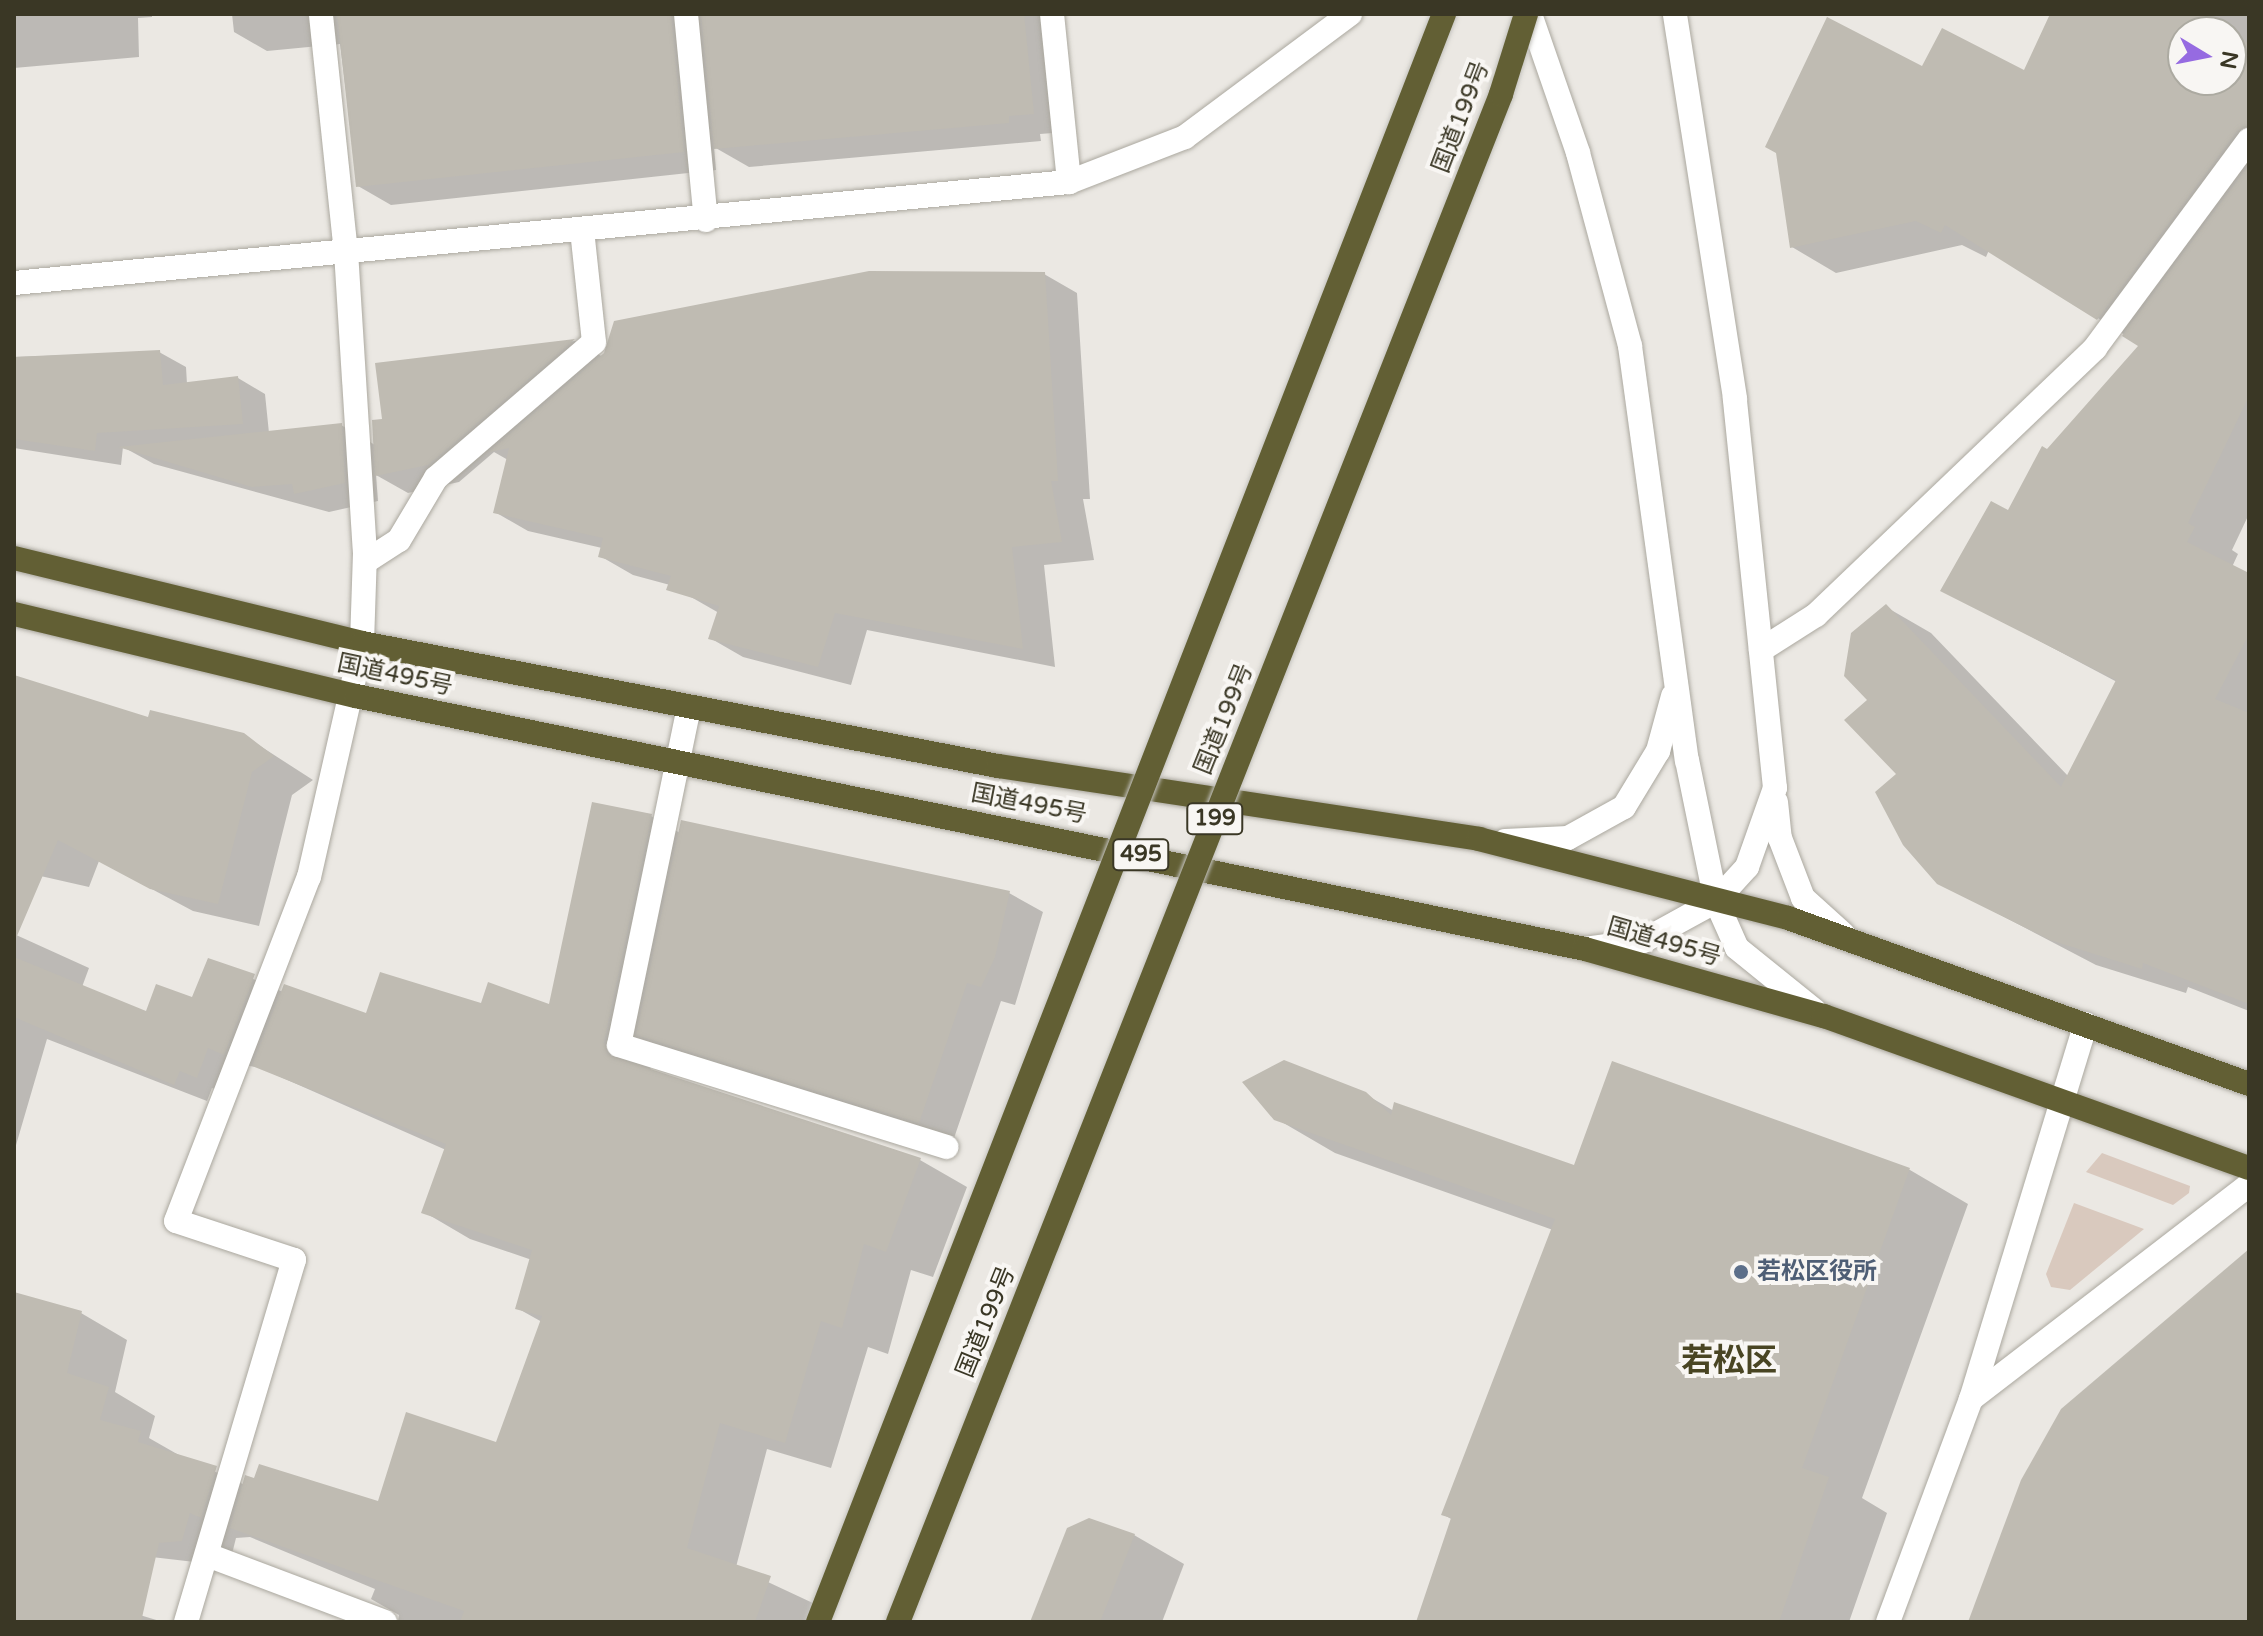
<!DOCTYPE html>
<html>
<head>
<meta charset="utf-8">
<style>
  body { margin:0 }
  #map { position:relative; width:2263px; height:1636px; overflow:hidden; background:#ebe8e3; font-family:"Varela Round","Noto Sans JP",sans-serif }
  div>[style] { position:absolute }
  .green>* { inset:0; background:#d9c9be }
  .shadow>* { inset:0; background:#0003 }
  .building>* { inset:0; background:#bfbbb2 }
  .roads { filter:drop-shadow(0 0 2px #aba89f) drop-shadow(0 0 2px #aba89f) }
  .street>* { height:24px; margin:-12px; padding:0 12px; transform-origin:12px; border-radius:12px; background:#fff }
  .secondary>* { height:24px; margin:-12px; padding:0 12px; transform-origin:12px; border-radius:12px; background:#fff }
  .highway>* { height:24px; margin:-12px; padding:0 12px; transform-origin:12px; border-radius:12px; background:#625f34 }
  .bridges { filter:drop-shadow(0 0 2px #c4c3be) drop-shadow(0 0 2px #c4c3be) }
  .highway-bridge>* { height:24px; margin:-12px; padding:0 12px; transform-origin:12px; border-radius:12px; background:#625f34 }
  .dots>* { width:22px; height:22px; translate:-50% -50%; box-sizing:border-box; border:4px solid #f8f6f3; border-radius:50% }
  span { translate:-50% -50%; white-space:nowrap; text-align:center; line-height:1.15; -webkit-text-stroke:8px #f8f6f3; paint-order:stroke }
  .shield-label span { padding:2px 6px; background:#f8f6f3; border:2px solid; border-radius:6px; -webkit-text-stroke-width:0 }
  .shield-label { font-size:22px; color:#3a3725; font-weight:700 }
  .street-label { font-size:24px; color:#3a3725 }
  .service-label { font-size:24px; color:#4e5e75; font-weight:700 }
  .left { translate:0 -50%; text-align:left }
  .district-label { font-size:32px; color:#494523; font-weight:700 }
  .frame { position:absolute; inset:0; border:16px solid #3a3725; pointer-events:none }
  .north { position:absolute; left:2167px; top:16px; width:80px; height:80px; box-sizing:border-box; background:#f8f6f3; border:2px solid #acaaa1; border-radius:50%; rotate:100deg; font-size:22px; font-weight:700; line-height:32px; text-align:center; color:#3a3725 }
  .north::after { content:''; display:block; margin:auto; width:28px; height:36px; background:#966be1; clip-path:polygon(50% 0,100% 100%,50% 72%,0 100%) }
</style>
</head>
<body>
<div id="map">
  <div class="green">
    <div style="clip-path:polygon(2102px 1153px,2190px 1186px,2189px 1193px,2173px 1205px,2086px 1172px)"></div>
    <div style="clip-path:polygon(2074px 1203px,2144px 1229px,2070px 1290px,2051px 1287px,2046px 1274px)"></div>
  </div>
  <div class="shadow">
    <div style="clip-path:polygon(14px 14px,152px 14px,152px 17px,138px 18px,139px 57px,14px 68px)"></div>
    <div style="clip-path:polygon(232px 14px,1054px 14px,1066px 132px,1040px 134px,1041px 141px,749px 167px,714px 147px,716px 170px,391px 205px,358px 186px,340px 44px,267px 51px,234px 32px)"></div>
    <div style="clip-path:polygon(evenodd,2052px 14px,2249px 14px,2249px 514px,2232px 550px,2238px 554px,2232px 567px,2249px 575px,2249px 1011px,2188px 987px,2186px 993px,2096px 965px,1938px 882px,1870px 700px,1886px 607px,1931px 633px,2069px 777px,2117px 682px,1943px 590px,2009px 513px,2047px 451px,2141px 345px,1989px 250px,1986px 257px,1962px 245px,1836px 273px,1792px 247px,1922px 69px,2025px 73px,2052px 14px,2183px 32px,2231px 32px,2231px 80px,2183px 80px,2183px 32px)"></div>
    <div style="clip-path:polygon(1044px 274px,1077px 293px,1090px 499px,1083px 499px,1094px 560px,1044px 565px,1055px 667px,867px 630px,851px 685px,743px 657px,710px 638px,719px 613px,670px 585px,633px 575px,600px 556px,602px 548px,528px 531px,495px 512px,508px 460px,494px 452px,459px 482px,408px 493px,376px 475px,378px 501px,329px 512px,154px 464px,123px 447px,121px 465px,14px 448px,14px 357px,159px 352px,186px 367px,187px 384px,238px 378px,265px 394px,269px 433px,341px 425px,375px 445px,385px 421px,377px 364px,575px 341px,603px 357px)"></div>
    <div style="clip-path:polygon(14px 677px,149px 719px,243px 735px,313px 780px,292px 795px,259px 926px,193px 911px,99px 861px,89px 887px,14px 870px)"></div>
    <div style="clip-path:polygon(651px 816px,680px 833px,1009px 893px,1043px 912px,1015px 1005px,1001px 1001px,953px 1141px,656px 1044px,650px 1071px,920px 1160px,967px 1187px,933px 1277px,911px 1270px,888px 1354px,868px 1347px,831px 1468px,767px 1449px,736px 1567px,815px 1604px,809px 1622px,398px 1622px,399px 1615px,371px 1599px,375px 1589px,250px 1537px,236px 1538px,229px 1566px,14px 1541px,14px 1294px,81px 1313px,127px 1340px,115px 1392px,155px 1416px,149px 1438px,184px 1458px,245px 1485px,379px 1503px,498px 1444px,542px 1322px,517px 1308px,532px 1260px,470px 1239px,424px 1212px,446px 1150px,258px 1067px,240px 1065px,230px 1095px,212px 1088px,207px 1101px,47px 1039px,14px 1152px,14px 934px,89px 968px,82px 987px,147px 1013px,193px 999px,209px 960px,283px 992px,367px 1016px,550px 1006px)"></div>
    <div style="clip-path:polygon(1613px 1064px,1910px 1170px,1968px 1204px,1862px 1498px,1887px 1513px,1849px 1622px,1418px 1622px,1453px 1520px,1444px 1515px,1553px 1230px,1335px 1153px,1275px 1118px,1365px 1094px,1394px 1111px,1575px 1168px)"></div>
    <div style="clip-path:polygon(1134px 1535px,1184px 1564px,1162px 1622px,1032px 1622px)"></div>
    <div style="clip-path:polygon(14px 1577px,163px 1622px,14px 1622px)"></div>
  </div>
  <div class="building">
    <div style="clip-path:polygon(337px 14px,671px 14px,684px 152px,356px 187px)"></div>
    <div style="clip-path:polygon(701px 14px,1024px 14px,1034px 114px,1009px 116px,1009px 123px,714px 149px)"></div>
    <div style="clip-path:polygon(evenodd,2050px 14px,2205px 14px,2249px 44px,2249px 125px,2237px 131px,2097px 320px,1945px 225px,1941px 233px,1916px 221px,1790px 248px,1776px 153px,1765px 147px,1827px 17px,1922px 66px,1942px 28px,2024px 70px,2050px 14px,2183px 32px,2231px 32px,2231px 80px,2183px 80px,2183px 32px)"></div>
    <div style="clip-path:polygon(2249px 165px,2249px 396px,2188px 523px,2195px 527px,2187px 542px,2249px 573px,2249px 634px,2215px 699px,2249px 713px,2249px 1004px,2143px 963px,2142px 969px,2050px 940px,1937px 884px,1903px 845px,1875px 792px,1896px 774px,1844px 720px,1867px 700px,1844px 676px,1851px 633px,1886px 604px,2061px 787px,2116px 680px,1940px 591px,1991px 501px,2008px 510px,2042px 446px,2047px 449px,2138px 346px,2122px 336px)"></div>
    <div style="clip-path:polygon(869px 271px,1045px 272px,1058px 481px,1051px 481px,1062px 542px,1012px 547px,1023px 649px,835px 613px,818px 667px,708px 639px,719px 606px,666px 590px,671px 576px,598px 557px,603px 538px,493px 513px,509px 448px,489px 452px,604px 353px,614px 321px)"></div>
    <div style="clip-path:polygon(575px 339px,428px 465px,375px 476px,372px 420px,382px 419px,375px 363px)"></div>
    <div style="clip-path:polygon(160px 350px,163px 385px,238px 376px,243px 424px,97px 433px,95px 451px,14px 439px,14px 357px)"></div>
    <div style="clip-path:polygon(342px 423px,345px 483px,294px 494px,292px 484px,252px 487px,118px 447px)"></div>
    <div style="clip-path:polygon(14px 675px,148px 717px,150px 710px,244px 733px,274px 756px,252px 772px,218px 904px,150px 889px,58px 840px,14px 943px)"></div>
    <div style="clip-path:polygon(592px 802px,652px 814px,604px 1042px,608px 1055px,921px 1158px,886px 1252px,864px 1244px,842px 1328px,821px 1321px,785px 1443px,720px 1423px,687px 1548px,771px 1576px,755px 1622px,460px 1622px,464px 1611px,230px 1528px,245px 1475px,254px 1478px,259px 1464px,378px 1501px,406px 1412px,496px 1442px,542px 1316px,515px 1309px,532px 1250px,421px 1213px,446px 1144px,252px 1066px,284px 984px,366px 1013px,380px 972px,481px 1003px,488px 982px,549px 1004px)"></div>
    <div style="clip-path:polygon(681px 820px,1010px 891px,995px 957px,981px 987px,967px 983px,919px 1123px,636px 1035px)"></div>
    <div style="clip-path:polygon(14px 957px,146px 1011px,156px 984px,192px 997px,208px 958px,255px 974px,224px 1055px,208px 1048px,197px 1078px,180px 1071px,174px 1085px,14px 1017px)"></div>
    <div style="clip-path:polygon(1284px 1060px,1366px 1092px,1391px 1115px,1394px 1102px,1574px 1165px,1612px 1061px,1910px 1168px,1802px 1468px,1829px 1477px,1779px 1622px,1416px 1622px,1451px 1518px,1441px 1515px,1555px 1219px,1274px 1120px,1242px 1082px)"></div>
    <div style="clip-path:polygon(2249px 1249px,2249px 1622px,1968px 1622px,2021px 1480px,2061px 1409px)"></div>
    <div style="clip-path:polygon(14px 1292px,82px 1311px,67px 1373px,109px 1387px,100px 1420px,141px 1431px,138px 1442px,217px 1466px,201px 1518px,190px 1513px,182px 1541px,159px 1543px,141px 1622px,14px 1622px)"></div>
    <div style="clip-path:polygon(1089px 1518px,1135px 1534px,1100px 1622px,1030px 1622px,1067px 1528px)"></div>
  </div>
  <div class="roads">
    <div class="street">
      <div style="left:686px;top:14px;width:207px;rotate:84.5deg"></div>
      <div style="left:1052px;top:14px;width:169px;rotate:84.2deg"></div>
      <div style="left:14px;top:283px;width:1060px;rotate:-5.47deg"></div>
      <div style="left:1069px;top:182px;width:124px;rotate:-21.2deg"></div>
      <div style="left:1185px;top:137px;width:206px;rotate:-36.7deg"></div>
      <div style="left:365px;top:562px;width:40px;rotate:-32.9deg"></div>
      <div style="left:399px;top:540px;width:72px;rotate:-59.2deg"></div>
      <div style="left:436px;top:478px;width:208px;rotate:-40.7deg"></div>
      <div style="left:594px;top:342px;width:113px;rotate:-96.1deg"></div>
      <div style="left:1761px;top:650px;width:65px;rotate:-32.5deg"></div>
      <div style="left:1816px;top:615px;width:386px;rotate:-43.7deg"></div>
      <div style="left:2095px;top:348px;width:259px;rotate:-53.5deg"></div>
      <div style="left:689px;top:707px;width:345px;rotate:101.7deg"></div>
      <div style="left:619px;top:1045px;width:343px;rotate:17.3deg"></div>
      <div style="left:1971px;top:1399px;width:351px;rotate:-37.6deg"></div>
      <div style="left:210px;top:1556px;width:187px;rotate:20.7deg"></div>
      <div style="left:186px;top:1622px;width:378px;rotate:-73.4deg"></div>
      <div style="left:294px;top:1260px;width:124px;rotate:-161.7deg"></div>
      <div style="left:176px;top:1221px;width:369px;rotate:-68.9deg"></div>
      <div style="left:309px;top:877px;width:240px;rotate:-77.2deg"></div>
      <div style="left:362px;top:643px;width:89px;rotate:-88.1deg"></div>
      <div style="left:365px;top:554px;width:302px;rotate:-93.6deg"></div>
      <div style="left:346px;top:253px;width:240px;rotate:-96deg"></div>
      <div style="left:1888px;top:1622px;width:238px;rotate:-69.6deg"></div>
      <div style="left:1971px;top:1399px;width:392px;rotate:-73deg"></div>
    </div>
    <div class="secondary">
      <div style="left:1530px;top:14px;width:147px;rotate:70.9deg"></div>
      <div style="left:1578px;top:153px;width:200px;rotate:74.9deg"></div>
      <div style="left:1630px;top:346px;width:418px;rotate:82.2deg"></div>
      <div style="left:1687px;top:760px;width:144px;rotate:78.4deg"></div>
      <div style="left:1716px;top:901px;width:51px;rotate:65.9deg"></div>
      <div style="left:1737px;top:948px;width:100px;rotate:38.9deg"></div>
      <div style="left:1776px;top:802px;width:36px;rotate:84deg"></div>
      <div style="left:1780px;top:838px;width:64px;rotate:69deg"></div>
      <div style="left:1803px;top:898px;width:54px;rotate:42deg"></div>
      <div style="left:1505px;top:841px;width:63px;rotate:-2.7deg"></div>
      <div style="left:1568px;top:838px;width:64px;rotate:-29deg"></div>
      <div style="left:1624px;top:807px;width:66px;rotate:-58.7deg"></div>
      <div style="left:1658px;top:751px;width:57px;rotate:-74.7deg"></div>
      <div style="left:1585px;top:949px;width:59px;rotate:-7.9deg"></div>
      <div style="left:1643px;top:941px;width:83px;rotate:-28.7deg"></div>
      <div style="left:1716px;top:901px;width:46px;rotate:-47.6deg"></div>
      <div style="left:1747px;top:867px;width:84px;rotate:-70.5deg"></div>
      <div style="left:1775px;top:788px;width:392px;rotate:-95.9deg"></div>
      <div style="left:1735px;top:398px;width:389px;rotate:-98.9deg"></div>
    </div>
    <div class="highway">
      <div style="left:14px;top:558px;width:358px;rotate:13.7deg"></div>
      <div style="left:362px;top:643px;width:648px;rotate:10.95deg"></div>
      <div style="left:998px;top:766px;width:487px;rotate:8.6deg"></div>
      <div style="left:1479px;top:839px;width:319px;rotate:14.3deg"></div>
      <div style="left:1788px;top:918px;width:490px;rotate:19.8deg"></div>
      <div style="left:14px;top:614px;width:352px;rotate:13.5deg"></div>
      <div style="left:356px;top:696px;width:1255px;rotate:11.63deg"></div>
      <div style="left:1585px;top:949px;width:248px;rotate:15.7deg"></div>
      <div style="left:1824px;top:1016px;width:451px;rotate:19.7deg"></div>
    </div>
  </div>
  <div class="bridges">
    <div class="highway-bridge">
      <div style="left:818px;top:1622px;width:1726px;rotate:-68.73deg"></div>
      <div style="left:898px;top:1622px;width:1643px;rotate:-68.46deg"></div>
      <div style="left:1501px;top:94px;width:84px;rotate:-72.6deg"></div>
    </div>
  </div>
  <div class="dots">
    <div style="left:1741px;top:1272px;background:#5c6f8a"></div>
  </div>
  <div class="shield-label">
    <span style="left:1215px;top:819px">199</span>
    <span style="left:1141px;top:855px">495</span>
  </div>
  <div class="street-label">
    <span style="left:1461px;top:117px;rotate:-69deg">国道199号</span>
    <span style="left:395px;top:675px;rotate:12deg">国道495号</span>
    <span style="left:1224px;top:719px;rotate:-68deg">国道199号</span>
    <span style="left:1029px;top:804px;rotate:11deg">国道495号</span>
    <span style="left:1664px;top:942px;rotate:16deg">国道495号</span>
    <span style="left:986px;top:1322px;rotate:-68deg">国道199号</span>
  </div>
  <div class="service-label">
    <span class="left" style="left:1757px;top:1272px">若松区役所</span>
  </div>
  <div class="district-label">
    <span style="left:1729px;top:1361px">若松区</span>
  </div>
  <div class="frame"></div>
  <div class="north">N</div>
</div>
</body>
</html>
